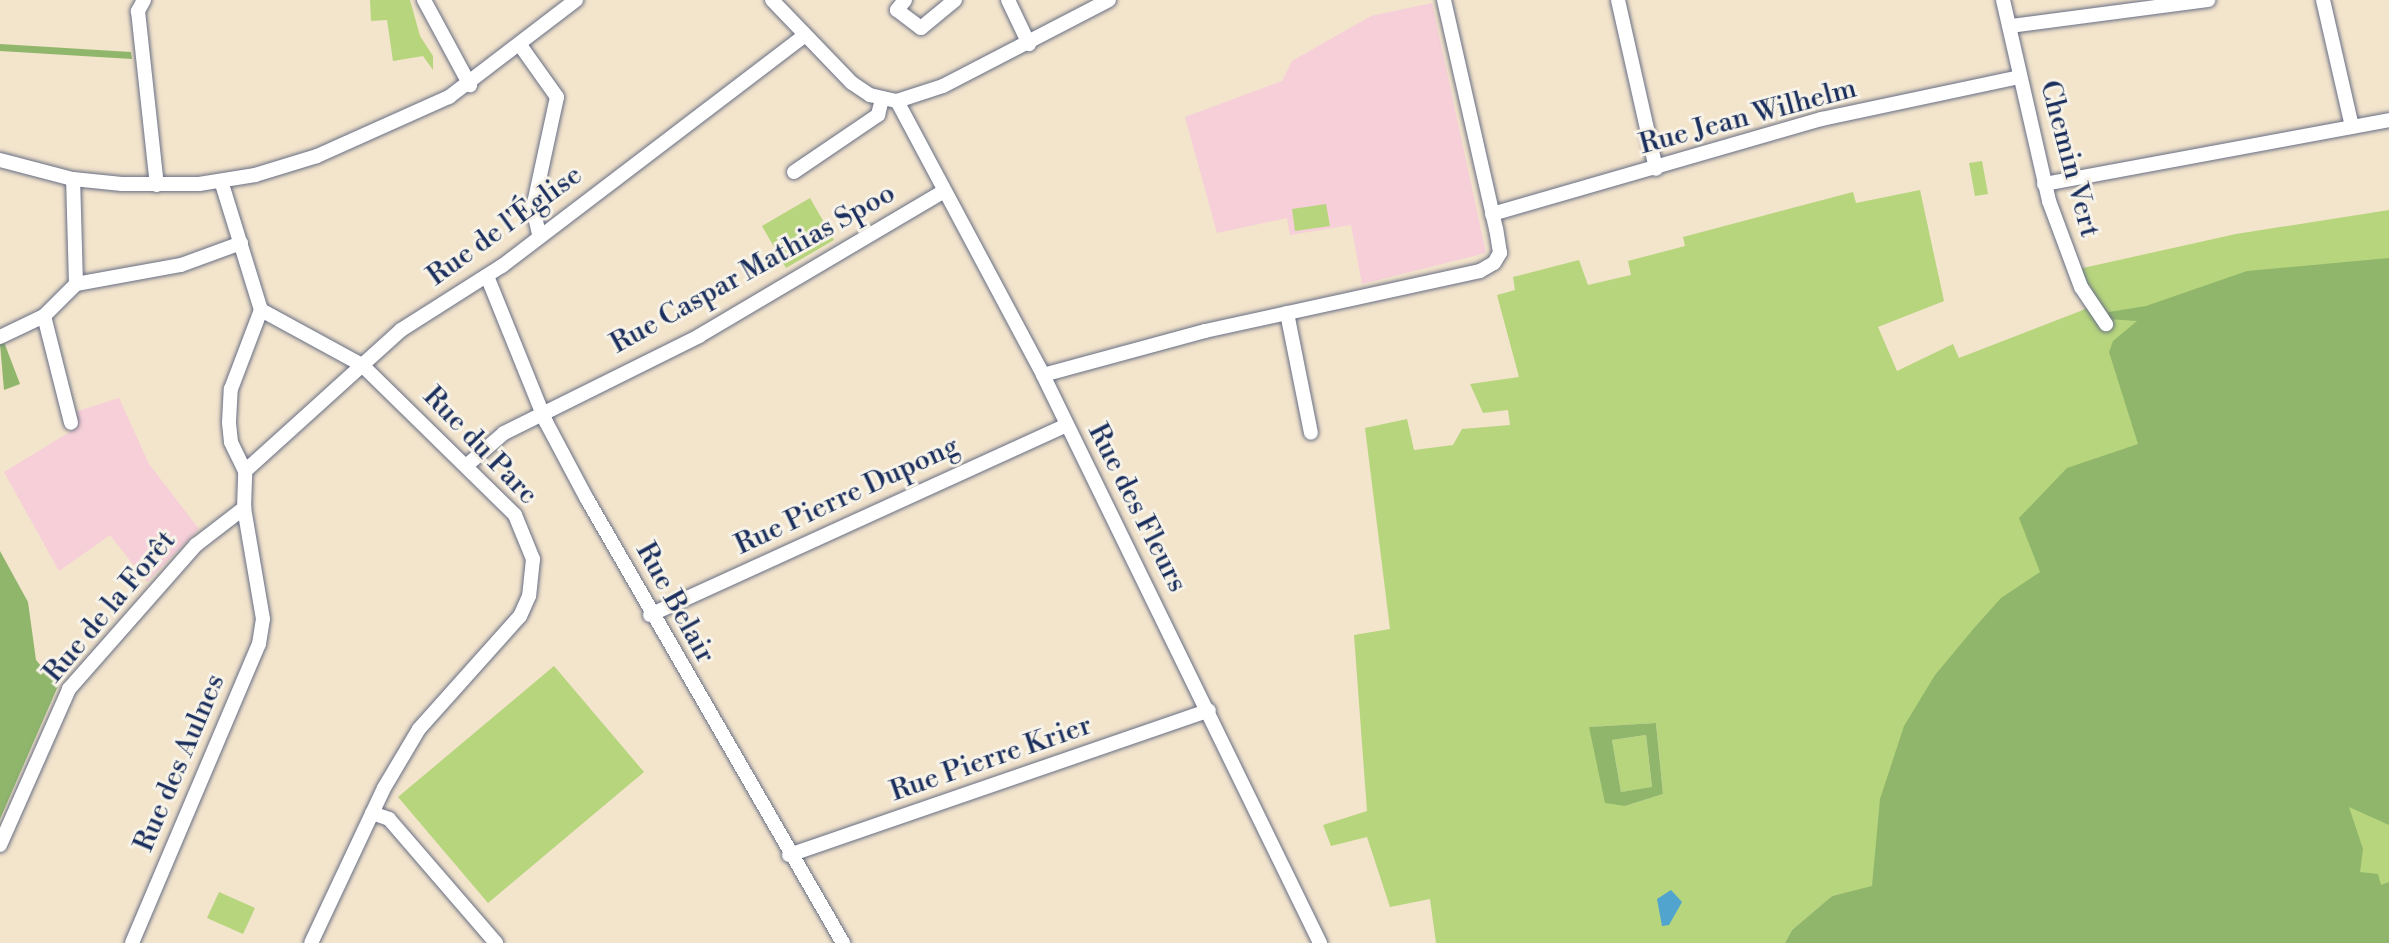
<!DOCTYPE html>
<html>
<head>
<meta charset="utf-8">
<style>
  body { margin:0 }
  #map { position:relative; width:2389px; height:943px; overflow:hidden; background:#f3e4cc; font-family:"Libre Bodoni",serif }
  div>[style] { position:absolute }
  .built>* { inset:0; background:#f6cfd8 }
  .green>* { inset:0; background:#b6d57d }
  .forest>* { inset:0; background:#90b66c }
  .water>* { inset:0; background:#51a4cd }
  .roads { filter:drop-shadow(0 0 2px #676e84) drop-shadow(0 0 2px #676e84) }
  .minor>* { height:14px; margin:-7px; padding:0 7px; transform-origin:7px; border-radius:7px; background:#fff }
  span { translate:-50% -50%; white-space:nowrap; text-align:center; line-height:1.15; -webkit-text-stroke:6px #f7f3e8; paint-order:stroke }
  .street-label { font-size:28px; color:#1b2f5e }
</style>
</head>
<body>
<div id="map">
  <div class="built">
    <div style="clip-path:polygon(1432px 3px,1486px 253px,1362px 284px,1351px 225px,1290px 235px,1287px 218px,1217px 233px,1185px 117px,1282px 81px,1292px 61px,1371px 16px)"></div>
    <div style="clip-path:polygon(119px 398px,149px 464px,199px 529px,147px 582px,110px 535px,59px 571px,4px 472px,78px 427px,75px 412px)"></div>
  </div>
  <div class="green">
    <div style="clip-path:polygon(370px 0,410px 0,420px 36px,433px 56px,433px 70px,423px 56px,393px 61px,387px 20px,371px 21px)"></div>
    <div style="clip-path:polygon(1982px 161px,1988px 194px,1975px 196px,1969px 163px)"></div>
    <div style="clip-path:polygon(evenodd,1920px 190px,1944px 301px,1878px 327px,1897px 371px,1953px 344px,1959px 358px,2083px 310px,2090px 303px,2074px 270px,2236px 234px,2389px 210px,2389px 943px,1877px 865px,1872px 887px,1832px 896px,1792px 930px,1785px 943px,1436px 943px,1430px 899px,1390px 907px,1367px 837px,1331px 846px,1323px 825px,1367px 811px,1354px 635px,1390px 629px,1365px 428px,1407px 419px,1414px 450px,1453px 445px,1462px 429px,1510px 425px,1508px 410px,1483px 413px,1470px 384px,1519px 377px,1497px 295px,1515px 290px,1513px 277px,1579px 260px,1588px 285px,1631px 275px,1628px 261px,1685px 246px,1683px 237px,1853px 192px,1856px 203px,1920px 190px,1656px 723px,1663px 794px,1625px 806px,1590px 727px,1656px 723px)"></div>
    <div style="clip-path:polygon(810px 198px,834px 240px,786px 268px,762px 226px)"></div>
    <div style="clip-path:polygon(1326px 204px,1330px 226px,1295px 231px,1292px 209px)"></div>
    <div style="clip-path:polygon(554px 666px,644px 772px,488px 903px,398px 797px)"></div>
    <div style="clip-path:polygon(1646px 735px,1652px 788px,1621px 792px,1612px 740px)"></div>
    <div style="clip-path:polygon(219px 892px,255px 908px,243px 934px,207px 918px)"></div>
  </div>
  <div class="forest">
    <div style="clip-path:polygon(0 44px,131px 52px,132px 59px,0 51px)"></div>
    <div style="clip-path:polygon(2389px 258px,2389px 825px,2349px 807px,2363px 849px,2360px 872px,2378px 874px,2381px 885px,2389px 882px,2389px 943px,1785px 943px,1792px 930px,1832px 896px,1872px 886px,1880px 799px,1904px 726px,1935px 675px,1975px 627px,2001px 598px,2040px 572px,2019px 518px,2067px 468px,2138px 444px,2109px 352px,2113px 341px,2137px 321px,2108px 319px,2109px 312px,2146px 306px,2247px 271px)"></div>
    <div style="clip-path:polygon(4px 342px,20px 384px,4px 390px,0 344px)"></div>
    <div style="clip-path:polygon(0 551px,28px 602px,36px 660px,58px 686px,0 819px)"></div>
    <div style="clip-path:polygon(evenodd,1656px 723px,1663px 794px,1625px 806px,1605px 803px,1589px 727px,1656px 723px,1646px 735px,1652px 787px,1621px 792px,1612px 740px,1646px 735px)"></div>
  </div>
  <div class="water">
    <div style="clip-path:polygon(1671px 890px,1682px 902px,1669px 925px,1662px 926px,1657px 899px)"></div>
  </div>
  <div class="roads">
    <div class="minor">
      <div style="left:144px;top:0;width:13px;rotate:119deg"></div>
      <div style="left:138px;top:11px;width:175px;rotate:83.8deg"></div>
      <div style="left:424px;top:0;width:97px;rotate:61.6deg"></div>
      <div style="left:772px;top:0;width:115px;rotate:46.1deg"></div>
      <div style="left:852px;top:83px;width:22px;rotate:34deg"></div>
      <div style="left:870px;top:95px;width:28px;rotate:13deg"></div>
      <div style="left:897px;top:101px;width:48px;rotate:-18.1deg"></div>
      <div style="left:943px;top:86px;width:187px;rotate:-27.4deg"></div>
      <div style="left:905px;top:0;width:13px;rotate:129deg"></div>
      <div style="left:897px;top:10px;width:30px;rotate:37deg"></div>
      <div style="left:921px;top:28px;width:44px;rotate:-39.5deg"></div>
      <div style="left:1008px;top:0;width:49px;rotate:64.5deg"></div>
      <div style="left:1618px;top:0;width:173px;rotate:77.3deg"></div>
      <div style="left:2003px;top:0;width:206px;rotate:77.1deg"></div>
      <div style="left:2049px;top:201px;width:92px;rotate:69.6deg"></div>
      <div style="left:2081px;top:287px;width:45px;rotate:56deg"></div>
      <div style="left:2323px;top:0;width:130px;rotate:77.1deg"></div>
      <div style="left:2011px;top:26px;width:199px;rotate:-7.5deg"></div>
      <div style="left:520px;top:45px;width:64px;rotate:54.6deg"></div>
      <div style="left:557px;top:97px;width:114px;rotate:102.2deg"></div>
      <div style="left:533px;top:208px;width:27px;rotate:77deg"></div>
      <div style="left:897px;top:101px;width:310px;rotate:61.9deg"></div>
      <div style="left:1043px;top:375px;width:632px;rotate:64deg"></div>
      <div style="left:0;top:160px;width:75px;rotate:14.6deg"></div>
      <div style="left:73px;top:179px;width:49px;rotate:5.8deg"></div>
      <div style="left:122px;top:184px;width:77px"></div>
      <div style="left:199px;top:184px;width:57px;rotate:-9.1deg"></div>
      <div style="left:255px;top:175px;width:65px;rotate:-17deg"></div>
      <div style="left:317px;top:156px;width:145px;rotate:-24.1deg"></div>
      <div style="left:449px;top:97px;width:160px;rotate:-37.4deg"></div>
      <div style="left:794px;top:172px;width:102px;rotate:-34.2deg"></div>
      <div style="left:878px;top:115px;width:16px;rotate:-76deg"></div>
      <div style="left:2044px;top:184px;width:351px;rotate:-10.5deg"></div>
      <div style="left:1492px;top:214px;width:343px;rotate:-16.1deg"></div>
      <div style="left:1822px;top:119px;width:201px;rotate:-12deg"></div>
      <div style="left:487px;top:276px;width:157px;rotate:68deg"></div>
      <div style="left:546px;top:422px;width:87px;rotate:62deg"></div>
      <div style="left:587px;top:499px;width:513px;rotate:60.03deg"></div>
      <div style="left:76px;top:284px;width:107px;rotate:-10.3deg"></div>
      <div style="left:181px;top:265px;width:64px;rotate:-20.1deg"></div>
      <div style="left:261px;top:310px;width:115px;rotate:28.6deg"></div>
      <div style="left:362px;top:365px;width:214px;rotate:44.4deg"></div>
      <div style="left:515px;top:515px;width:48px;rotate:67.8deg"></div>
      <div style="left:533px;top:559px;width:37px;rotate:96deg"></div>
      <div style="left:529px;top:596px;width:22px;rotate:114deg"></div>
      <div style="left:520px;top:616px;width:152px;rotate:131.8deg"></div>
      <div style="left:419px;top:729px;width:69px;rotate:120.7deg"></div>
      <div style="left:384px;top:788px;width:171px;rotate:115.2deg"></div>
      <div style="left:1287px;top:313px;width:122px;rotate:78.7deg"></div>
      <div style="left:44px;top:316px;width:110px;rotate:75.8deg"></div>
      <div style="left:0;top:337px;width:49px;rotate:-25.5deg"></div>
      <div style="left:44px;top:316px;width:45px;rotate:-45deg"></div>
      <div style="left:76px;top:284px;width:105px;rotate:-91.6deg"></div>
      <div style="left:1043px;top:375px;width:168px;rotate:-15.2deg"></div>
      <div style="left:1205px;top:331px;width:281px;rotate:-12.3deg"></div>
      <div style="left:1480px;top:271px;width:16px;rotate:-30deg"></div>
      <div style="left:1494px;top:263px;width:12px;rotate:-59deg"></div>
      <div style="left:1500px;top:253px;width:24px;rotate:-99deg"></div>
      <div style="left:1496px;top:229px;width:235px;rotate:-102.8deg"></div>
      <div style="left:466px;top:466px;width:50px;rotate:-41deg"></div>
      <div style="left:504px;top:433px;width:218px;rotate:-26.4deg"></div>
      <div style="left:699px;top:336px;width:285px;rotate:-30.6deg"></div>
      <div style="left:245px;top:471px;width:210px;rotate:-42.1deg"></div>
      <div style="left:401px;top:330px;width:120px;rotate:-32.4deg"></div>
      <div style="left:502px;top:266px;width:381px;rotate:-37.3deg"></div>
      <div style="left:650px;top:615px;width:458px;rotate:-24.5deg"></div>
      <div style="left:372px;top:813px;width:18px;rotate:19deg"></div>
      <div style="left:389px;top:819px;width:164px;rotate:49.2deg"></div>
      <div style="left:0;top:845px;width:171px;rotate:-66.1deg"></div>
      <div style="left:69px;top:689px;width:192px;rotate:-48.6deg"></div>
      <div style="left:196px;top:545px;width:61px;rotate:-37.6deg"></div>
      <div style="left:789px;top:855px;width:444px;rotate:-19deg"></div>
      <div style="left:132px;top:943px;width:325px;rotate:-67deg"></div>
      <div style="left:259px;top:644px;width:25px;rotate:-81deg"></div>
      <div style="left:263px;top:619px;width:113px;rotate:-99.7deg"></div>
      <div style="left:244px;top:508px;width:37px;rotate:-88deg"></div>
      <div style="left:245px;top:471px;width:32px;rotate:-116deg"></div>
      <div style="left:231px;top:442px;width:20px;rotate:-96deg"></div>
      <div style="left:229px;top:422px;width:33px;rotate:-87deg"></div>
      <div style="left:231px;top:389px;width:85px;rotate:-69.2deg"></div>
      <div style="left:261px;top:310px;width:135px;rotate:-107.2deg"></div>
    </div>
  </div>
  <div class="street-label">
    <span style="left:1748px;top:117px;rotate:-15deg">Rue Jean Wilhelm</span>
    <span style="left:2069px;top:159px;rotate:75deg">Chemin Vert</span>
    <span style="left:505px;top:226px;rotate:-36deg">Rue de l'Église</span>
    <span style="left:753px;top:269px;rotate:-29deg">Rue Caspar Mathias Spoo</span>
    <span style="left:480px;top:446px;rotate:46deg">Rue du Parc</span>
    <span style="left:847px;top:496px;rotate:-25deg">Rue Pierre Dupong</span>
    <span style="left:1137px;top:508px;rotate:63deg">Rue des Fleurs</span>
    <span style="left:675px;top:603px;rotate:61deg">Rue Belair</span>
    <span style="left:110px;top:607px;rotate:-50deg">Rue de la Forêt</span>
    <span style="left:991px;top:759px;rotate:-19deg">Rue Pierre Krier</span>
    <span style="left:180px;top:763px;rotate:-67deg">Rue des Aulnes</span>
  </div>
</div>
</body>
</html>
